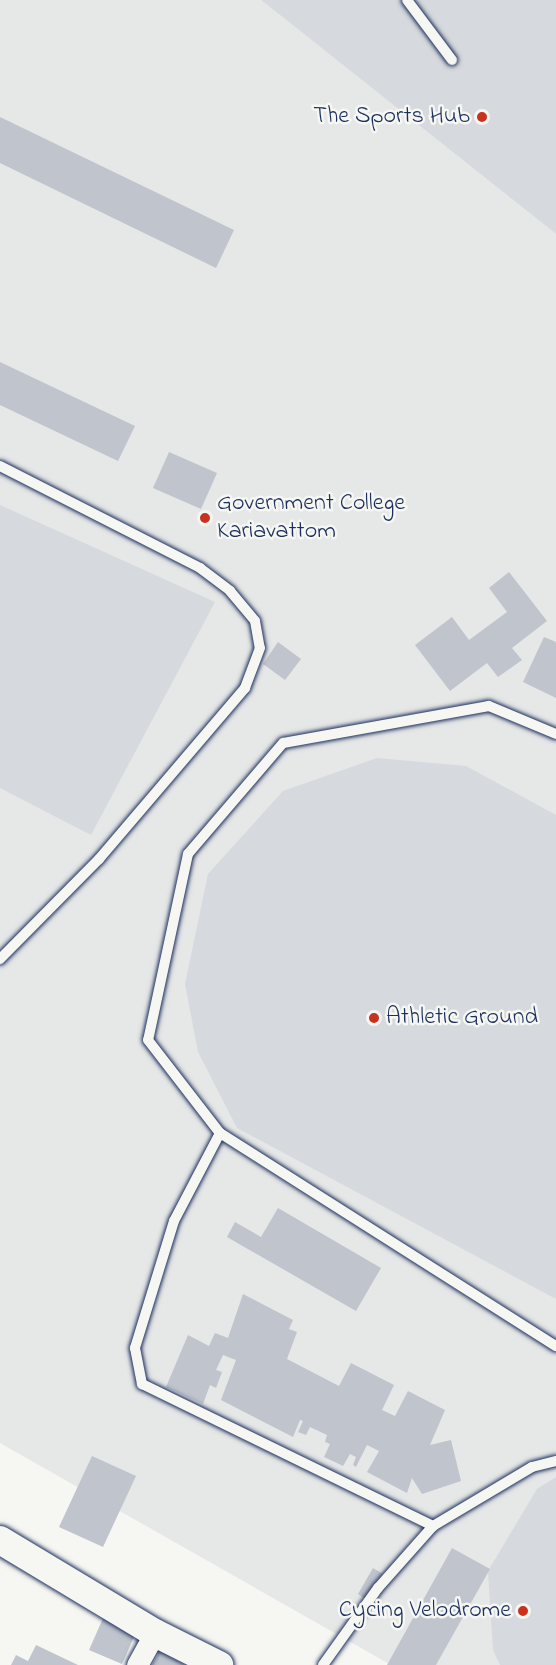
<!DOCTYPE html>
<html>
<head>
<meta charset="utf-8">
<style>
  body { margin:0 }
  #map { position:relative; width:556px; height:1665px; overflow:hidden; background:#f6f6f2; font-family:"Indie Flower",sans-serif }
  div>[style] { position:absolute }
  .built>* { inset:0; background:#e6e7e7 }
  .green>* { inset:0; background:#d6d9dd }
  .building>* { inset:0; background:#c0c4cd }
  .roads { filter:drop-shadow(0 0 2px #1b2f5e) drop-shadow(0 0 2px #1b2f5e) }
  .lane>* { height:10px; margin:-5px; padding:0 5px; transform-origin:5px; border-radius:5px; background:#f6f6f2 }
  .street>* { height:21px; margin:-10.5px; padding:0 10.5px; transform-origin:10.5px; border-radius:10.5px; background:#f6f6f2 }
  .secondary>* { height:28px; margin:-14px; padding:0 14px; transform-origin:14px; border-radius:14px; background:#f6f6f2 }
  .dots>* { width:16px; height:16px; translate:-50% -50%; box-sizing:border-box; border:3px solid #f6f6f2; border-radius:50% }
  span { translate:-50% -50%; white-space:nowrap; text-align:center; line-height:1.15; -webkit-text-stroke:5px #f6f6f2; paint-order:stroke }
  .poi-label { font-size:24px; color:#1b2f5e }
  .right { translate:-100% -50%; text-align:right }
  .left { translate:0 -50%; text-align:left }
</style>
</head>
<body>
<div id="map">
  <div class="built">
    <div style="clip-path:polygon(0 0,261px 0,556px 234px,556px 1665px,391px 1665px,0 1443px)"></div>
  </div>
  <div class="green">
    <div style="clip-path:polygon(261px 0,556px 0,556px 234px)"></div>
    <div style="clip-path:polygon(0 505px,215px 602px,91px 835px,0 788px)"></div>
    <div style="clip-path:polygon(377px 758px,466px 766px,556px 815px,556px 1299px,237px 1128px,198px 1052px,185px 984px,208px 874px,283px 791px)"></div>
    <div style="clip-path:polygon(556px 1477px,556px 1665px,500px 1665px,493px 1650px,488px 1571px,537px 1489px)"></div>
  </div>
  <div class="building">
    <div style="clip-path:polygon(0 117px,234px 230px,216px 268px,0 163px)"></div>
    <div style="clip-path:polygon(0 362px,135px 426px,118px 461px,0 405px)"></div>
    <div style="clip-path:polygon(169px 452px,217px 473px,201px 509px,153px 488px)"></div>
    <div style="clip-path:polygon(509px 572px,547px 621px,512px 648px,522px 660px,498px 677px,487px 663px,450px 691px,415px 645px,452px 617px,469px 640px,507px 612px,489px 588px)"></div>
    <div style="clip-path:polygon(544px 637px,556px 642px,556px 698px,523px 682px)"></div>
    <div style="clip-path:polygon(278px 642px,301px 659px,285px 680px,263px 664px)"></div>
    <div style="clip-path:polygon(278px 1208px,381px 1268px,356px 1311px,227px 1237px,235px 1222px,261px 1237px)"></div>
    <div style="clip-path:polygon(243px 1294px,293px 1320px,289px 1329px,297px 1332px,287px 1359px,339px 1386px,351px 1363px,394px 1385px,382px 1410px,395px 1416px,408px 1391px,445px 1410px,430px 1445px,451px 1440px,461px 1481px,422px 1494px,412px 1478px,407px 1493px,367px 1472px,379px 1451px,367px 1445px,356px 1467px,353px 1465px,356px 1457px,350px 1454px,343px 1466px,324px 1457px,330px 1444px,325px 1442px,327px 1435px,310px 1427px,306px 1435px,298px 1432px,303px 1421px,300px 1420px,293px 1437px,221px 1400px,236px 1360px,223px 1355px,216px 1370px,222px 1372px,216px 1388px,210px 1385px,203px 1404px,166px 1387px,188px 1335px,209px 1346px,215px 1333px,228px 1338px)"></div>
    <div style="clip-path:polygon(92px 1456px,136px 1476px,103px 1547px,59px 1527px)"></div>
    <div style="clip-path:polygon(452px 1548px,490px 1569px,436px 1665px,387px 1665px)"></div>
    <div style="clip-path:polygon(373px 1568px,383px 1574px,367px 1600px,358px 1594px)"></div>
    <div style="clip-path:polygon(104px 1616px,137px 1630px,122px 1664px,89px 1650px)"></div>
    <div style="clip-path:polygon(36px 1645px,78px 1665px,11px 1665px,16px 1655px,28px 1661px)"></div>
    <div style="clip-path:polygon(160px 1651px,185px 1665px,152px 1665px)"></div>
  </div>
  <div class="roads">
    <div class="lane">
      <div style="left:407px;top:0;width:75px;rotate:53.1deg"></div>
      <div style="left:0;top:466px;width:225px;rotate:27deg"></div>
      <div style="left:200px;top:568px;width:38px;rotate:37deg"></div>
      <div style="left:230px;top:591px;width:39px;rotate:50deg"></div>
      <div style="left:255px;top:621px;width:27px;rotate:80deg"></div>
      <div style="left:260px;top:648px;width:43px;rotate:110.6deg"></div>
      <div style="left:245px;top:688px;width:225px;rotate:130.5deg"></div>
      <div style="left:99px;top:859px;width:141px;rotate:134.7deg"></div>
      <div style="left:556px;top:734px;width:73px;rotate:-157.3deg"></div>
      <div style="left:489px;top:706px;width:209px;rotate:169.8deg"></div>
      <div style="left:283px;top:743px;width:146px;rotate:130.6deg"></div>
      <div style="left:188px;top:854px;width:190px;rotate:102.1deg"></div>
      <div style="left:148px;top:1040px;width:118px;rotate:52.3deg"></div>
      <div style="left:220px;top:1133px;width:398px;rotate:32.4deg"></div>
      <div style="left:220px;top:1133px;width:99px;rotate:117.6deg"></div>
      <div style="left:174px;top:1221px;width:133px;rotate:107.1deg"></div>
      <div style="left:135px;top:1348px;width:37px;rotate:79deg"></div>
      <div style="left:142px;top:1384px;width:324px;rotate:26deg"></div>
      <div style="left:323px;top:1665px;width:95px;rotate:-54.5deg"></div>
      <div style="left:378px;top:1588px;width:83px;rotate:-48.4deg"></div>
      <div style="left:433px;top:1526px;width:115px;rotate:-30.8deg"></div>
      <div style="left:532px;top:1467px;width:25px;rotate:-14deg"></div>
    </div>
    <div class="street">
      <div style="left:137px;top:1665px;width:37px;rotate:-61deg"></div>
    </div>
    <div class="secondary">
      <div style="left:0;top:1540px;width:181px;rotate:31deg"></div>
      <div style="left:155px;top:1633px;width:72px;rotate:26.6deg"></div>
    </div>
  </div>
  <div class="dots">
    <div style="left:482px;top:117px;background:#c8321e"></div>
    <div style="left:205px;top:518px;background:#c8321e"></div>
    <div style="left:374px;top:1018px;background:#c8321e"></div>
    <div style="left:523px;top:1611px;background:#c8321e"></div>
  </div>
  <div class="poi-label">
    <span class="right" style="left:470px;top:117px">The Sports Hub</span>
    <span class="left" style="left:217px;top:518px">Government College<br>Kariavattom</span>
    <span class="left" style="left:386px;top:1018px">Athletic Ground</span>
    <span class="right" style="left:511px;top:1611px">Cycing Velodrome</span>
  </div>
</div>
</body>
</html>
